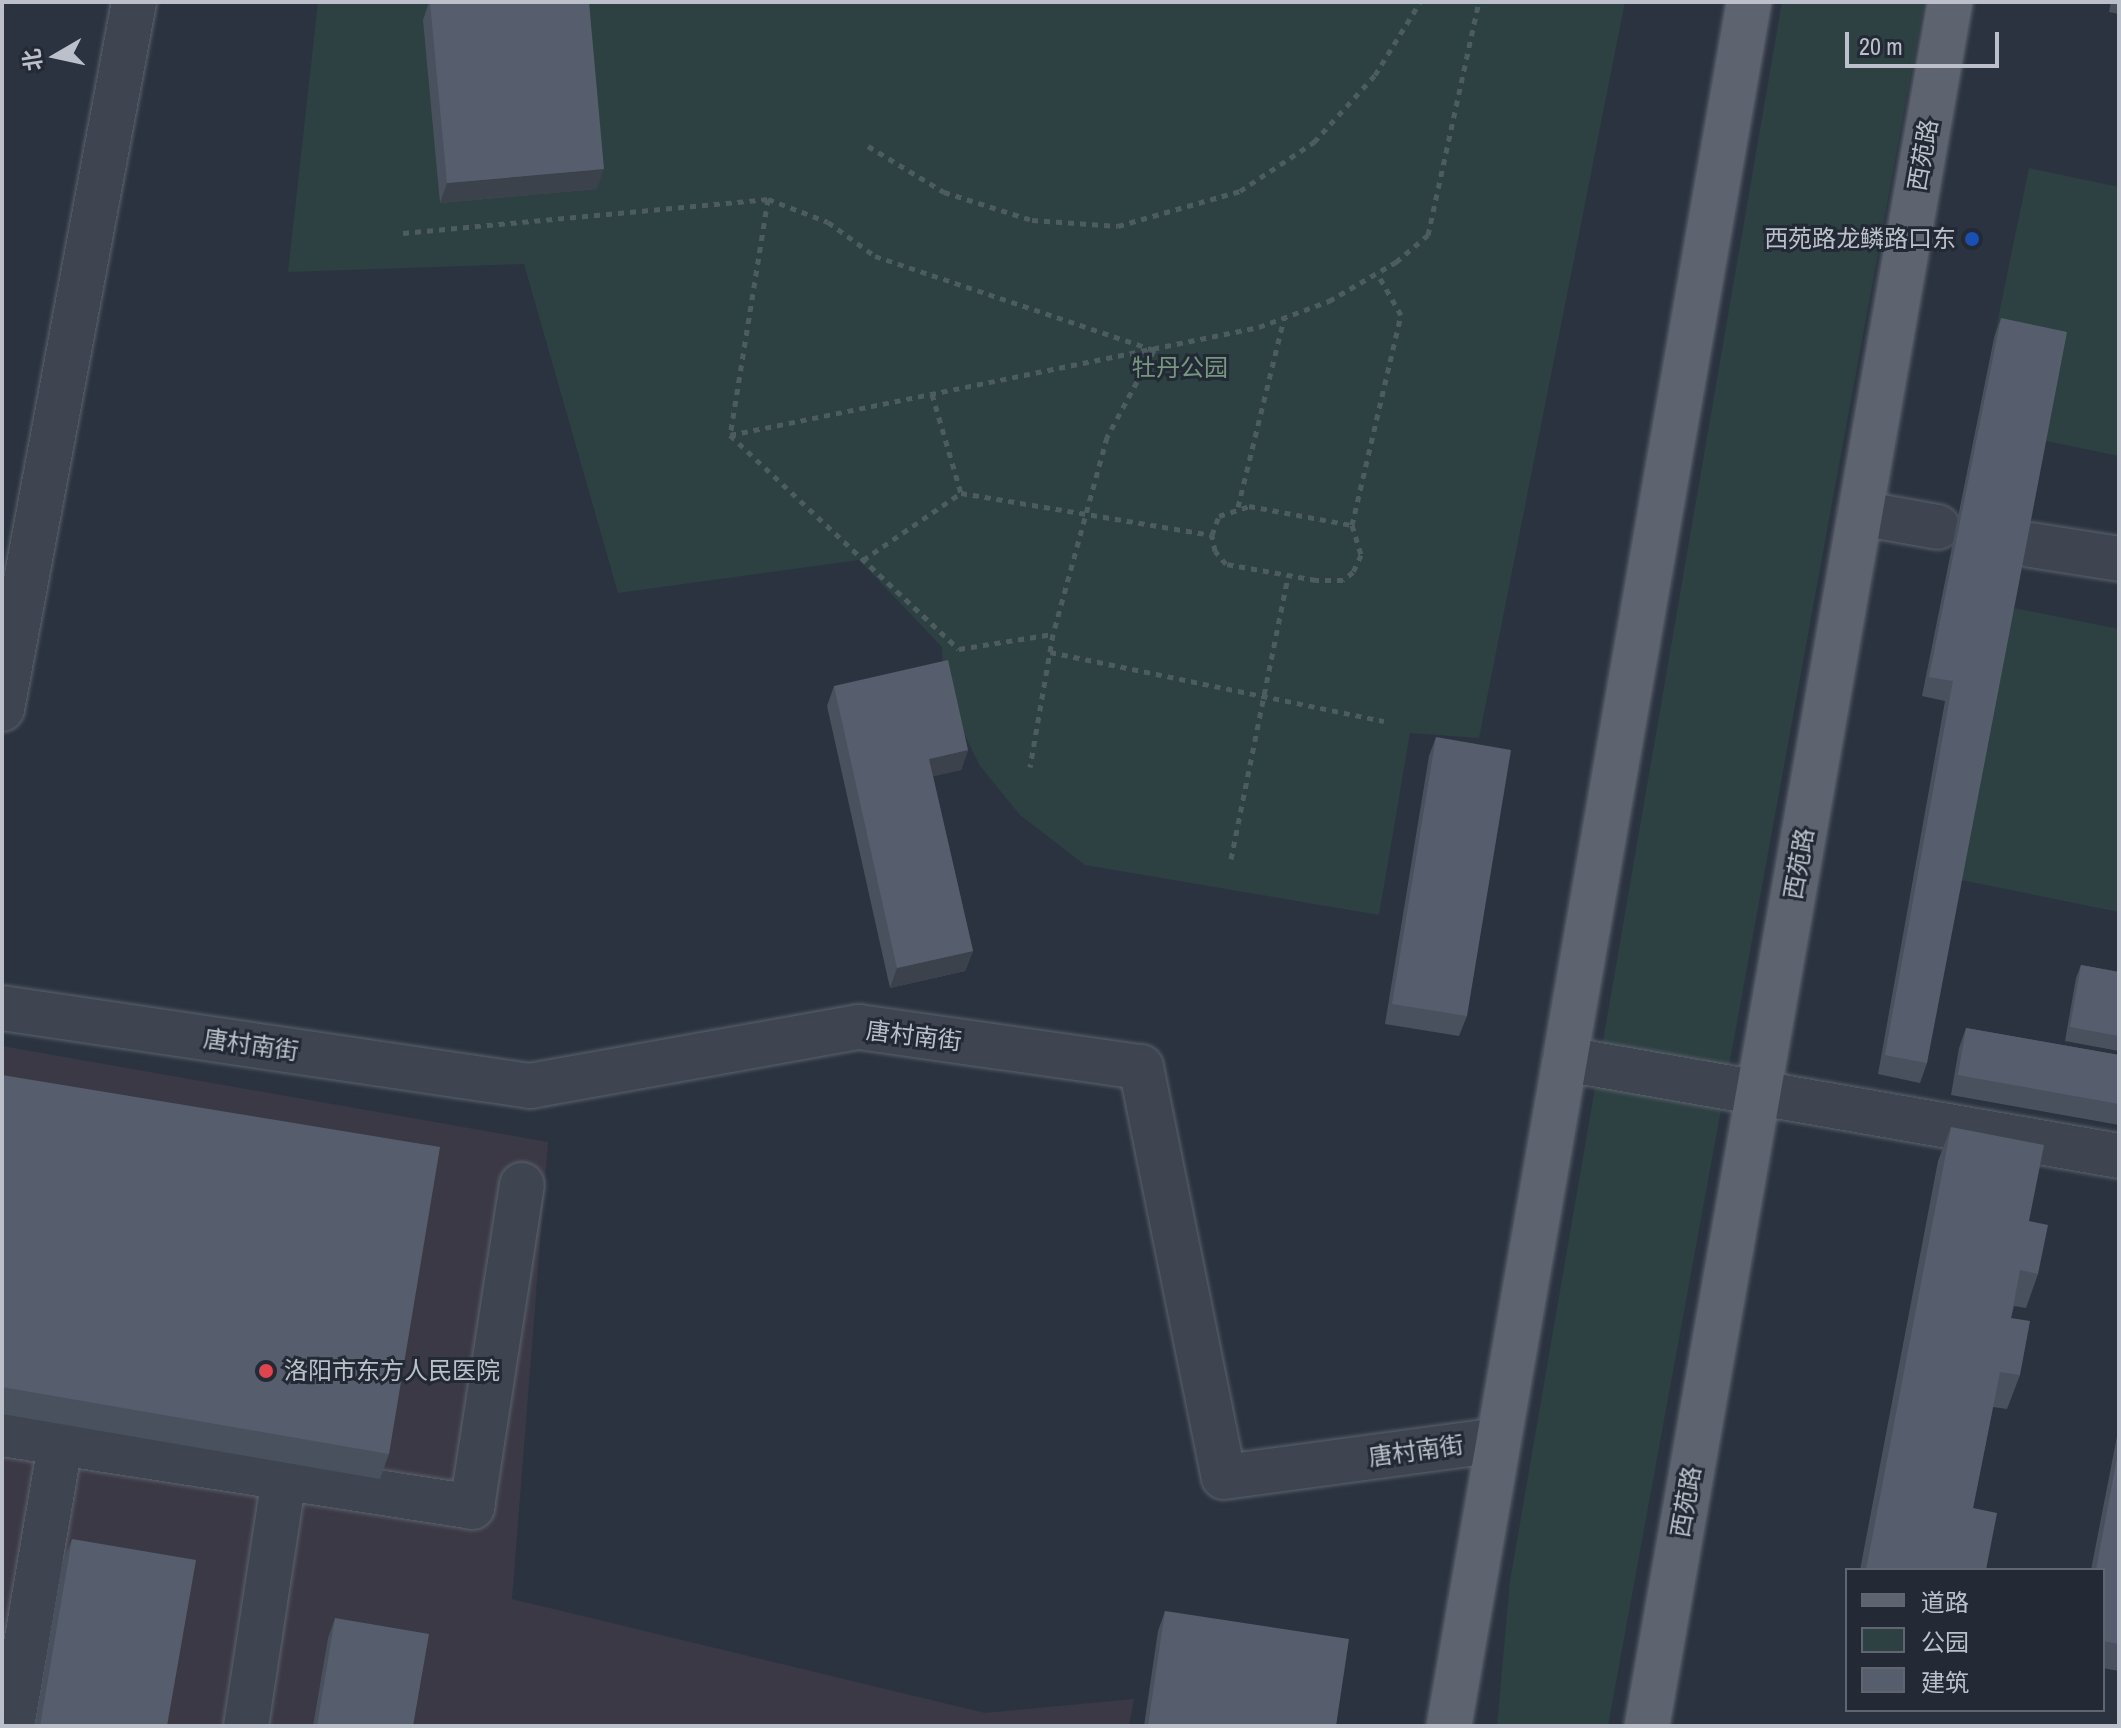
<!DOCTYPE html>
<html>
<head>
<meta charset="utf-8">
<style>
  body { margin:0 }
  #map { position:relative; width:2121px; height:1728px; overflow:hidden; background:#2b3340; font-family:"Archivo Narrow","Noto Sans SC",sans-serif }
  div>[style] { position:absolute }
  .medical>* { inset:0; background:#3b3945 }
  .green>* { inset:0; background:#2d4042 }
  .path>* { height:5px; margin-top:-2.5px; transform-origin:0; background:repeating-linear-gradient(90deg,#4d5c60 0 6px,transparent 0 12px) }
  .roads { filter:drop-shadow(0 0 2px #5c636d) drop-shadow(0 0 2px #5c636d) }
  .minor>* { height:44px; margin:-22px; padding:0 22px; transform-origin:22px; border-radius:22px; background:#3e4550 }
  .major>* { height:44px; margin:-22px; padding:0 22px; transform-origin:22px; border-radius:22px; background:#5d6470 }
  .wall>* { inset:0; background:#4a515e }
  .shaded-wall>* { inset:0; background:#3c424c }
  .building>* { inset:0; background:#565e6d }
  .dots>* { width:22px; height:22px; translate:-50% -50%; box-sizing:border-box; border:4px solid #232a35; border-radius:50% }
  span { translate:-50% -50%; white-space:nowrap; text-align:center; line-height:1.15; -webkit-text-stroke:6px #232a35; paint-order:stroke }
  .street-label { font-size:24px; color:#bbc0ca }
  .poi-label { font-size:24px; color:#bbc0ca }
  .right { translate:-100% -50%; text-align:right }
  .left { translate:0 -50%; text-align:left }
  .park-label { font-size:24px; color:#76987f }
  .frame { position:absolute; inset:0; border:4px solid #bbc0ca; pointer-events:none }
  .legend { position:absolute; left:1845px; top:1568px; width:260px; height:144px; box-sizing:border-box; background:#232a35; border:2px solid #606671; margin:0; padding:10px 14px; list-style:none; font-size:24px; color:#bbc0ca }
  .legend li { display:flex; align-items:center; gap:16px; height:40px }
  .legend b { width:40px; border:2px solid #606671 }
  .north { position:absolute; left:16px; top:16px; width:80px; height:80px; -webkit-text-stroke:6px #232a35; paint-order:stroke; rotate:261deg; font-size:22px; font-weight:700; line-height:32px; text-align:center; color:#bbc0ca }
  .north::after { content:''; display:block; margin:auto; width:28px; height:36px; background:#bbc0ca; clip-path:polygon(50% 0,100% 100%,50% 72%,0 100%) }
  .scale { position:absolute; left:1845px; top:32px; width:154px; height:36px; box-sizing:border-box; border:4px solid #bbc0ca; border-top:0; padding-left:10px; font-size:24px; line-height:28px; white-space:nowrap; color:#bbc0ca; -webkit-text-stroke:6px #232a35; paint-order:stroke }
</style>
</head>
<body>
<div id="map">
  <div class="medical">
    <div style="clip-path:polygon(2px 1046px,548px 1142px,512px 1599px,985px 1713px,1134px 1699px,1129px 1726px,2px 1726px)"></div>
  </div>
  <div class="green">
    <div style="clip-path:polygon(318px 2px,1625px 2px,1479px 738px,1410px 733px,1379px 915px,1085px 865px,1020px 815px,980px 766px,957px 719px,943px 674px,942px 647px,859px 560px,618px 593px,524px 264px,288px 272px)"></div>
    <div style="clip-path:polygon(1782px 2px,1924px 2px,1608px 1726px,1497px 1726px,1510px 1581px)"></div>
    <div style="clip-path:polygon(2029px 168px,2119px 187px,2119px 456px,2041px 440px,1994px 338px)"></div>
    <div style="clip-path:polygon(2009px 607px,2119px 629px,2119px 912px,1956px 879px)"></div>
  </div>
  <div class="path">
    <div style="left:868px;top:146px;width:89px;rotate:31.2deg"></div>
    <div style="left:944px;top:192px;width:92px;rotate:17.7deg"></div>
    <div style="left:1032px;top:220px;width:86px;rotate:4deg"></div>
    <div style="left:1118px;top:226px;width:127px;rotate:-16deg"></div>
    <div style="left:1240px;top:191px;width:89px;rotate:-33.5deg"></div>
    <div style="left:1314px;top:142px;width:91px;rotate:-47.7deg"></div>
    <div style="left:1375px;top:75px;width:86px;rotate:-58.3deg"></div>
    <div style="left:768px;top:199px;width:64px;rotate:21deg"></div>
    <div style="left:828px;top:222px;width:58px;rotate:35.9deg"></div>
    <div style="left:875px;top:256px;width:294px;rotate:18.6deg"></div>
    <div style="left:1154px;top:350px;width:99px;rotate:118.4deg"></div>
    <div style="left:1107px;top:437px;width:204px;rotate:105.3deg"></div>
    <div style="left:1053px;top:634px;width:135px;rotate:99.8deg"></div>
    <div style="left:403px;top:233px;width:367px;rotate:-5.3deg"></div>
    <div style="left:768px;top:199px;width:239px;rotate:99.1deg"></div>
    <div style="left:730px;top:435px;width:313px;rotate:43.1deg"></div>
    <div style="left:959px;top:649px;width:95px;rotate:-9.1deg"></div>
    <div style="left:932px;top:394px;width:103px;rotate:73.7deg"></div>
    <div style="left:730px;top:435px;width:540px;rotate:-11.54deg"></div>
    <div style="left:1259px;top:327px;width:75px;rotate:-20.4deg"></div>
    <div style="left:1329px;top:301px;width:78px;rotate:-30.2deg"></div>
    <div style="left:1396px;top:262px;width:42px;rotate:-40.2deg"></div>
    <div style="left:1428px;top:235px;width:239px;rotate:-77.7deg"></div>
    <div style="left:1249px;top:506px;width:105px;rotate:10.5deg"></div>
    <div style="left:1352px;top:525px;width:31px;rotate:73deg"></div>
    <div style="left:1361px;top:555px;width:19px;rotate:115deg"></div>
    <div style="left:1353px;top:572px;width:13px;rotate:141deg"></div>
    <div style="left:1343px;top:580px;width:27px;rotate:180deg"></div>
    <div style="left:1316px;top:580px;width:91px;rotate:-169.9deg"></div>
    <div style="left:1226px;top:564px;width:17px;rotate:-130deg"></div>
    <div style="left:1215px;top:551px;width:16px;rotate:-101deg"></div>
    <div style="left:1212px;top:535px;width:20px;rotate:-70deg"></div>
    <div style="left:1219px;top:516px;width:32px;rotate:-18deg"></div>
    <div style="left:1238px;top:507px;width:195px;rotate:-76.3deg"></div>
    <div style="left:1352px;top:525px;width:216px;rotate:-76.9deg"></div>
    <div style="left:1401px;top:315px;width:48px;rotate:-119.7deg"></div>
    <div style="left:863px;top:560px;width:119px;rotate:-34.4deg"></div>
    <div style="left:961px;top:493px;width:254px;rotate:9.5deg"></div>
    <div style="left:1050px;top:652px;width:341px;rotate:11.7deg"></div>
    <div style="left:1231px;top:859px;width:289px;rotate:-78.6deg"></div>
  </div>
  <div class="roads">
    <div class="minor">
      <div style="left:1860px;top:513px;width:79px;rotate:10.2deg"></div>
      <div style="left:2030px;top:545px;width:90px;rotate:8.9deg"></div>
      <div style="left:2px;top:709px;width:719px;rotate:-79.42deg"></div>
      <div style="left:2px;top:1008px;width:534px;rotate:8.4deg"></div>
      <div style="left:530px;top:1086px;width:334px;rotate:-10.2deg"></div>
      <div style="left:859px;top:1027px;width:285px;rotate:8.1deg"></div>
      <div style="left:1141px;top:1067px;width:418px;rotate:78.6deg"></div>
      <div style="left:1224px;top:1477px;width:277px;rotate:-7.7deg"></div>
      <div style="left:1565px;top:1059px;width:562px;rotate:9.93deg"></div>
      <div style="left:2px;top:1434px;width:476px;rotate:8.8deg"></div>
      <div style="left:472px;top:1507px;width:326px;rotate:-81.2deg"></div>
      <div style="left:12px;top:1726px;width:286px;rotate:-80.3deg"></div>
      <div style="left:246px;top:1726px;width:250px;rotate:-81.3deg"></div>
    </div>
    <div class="major">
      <div style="left:1449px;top:1726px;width:1750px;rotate:-80.13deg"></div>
      <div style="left:1647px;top:1726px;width:1750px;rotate:-80.03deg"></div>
    </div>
  </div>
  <div class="wall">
    <div style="clip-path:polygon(429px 2px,589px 2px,597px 189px,440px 203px,423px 20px)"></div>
    <div style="clip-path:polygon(2111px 2px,2119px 2px,2119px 14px,2109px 12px)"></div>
    <div style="clip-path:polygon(2001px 318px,1927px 1063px,1920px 1083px,1878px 1074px,1945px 701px,1922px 696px,1994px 338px)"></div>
    <div style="clip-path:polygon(834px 686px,968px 750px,961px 770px,933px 776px,973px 951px,965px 971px,890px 988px,827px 706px)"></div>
    <div style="clip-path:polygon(1436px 737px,1467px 1016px,1459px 1036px,1385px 1024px,1429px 756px)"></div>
    <div style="clip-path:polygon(2081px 965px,2119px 972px,2119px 1051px,2065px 1041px,2076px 978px)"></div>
    <div style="clip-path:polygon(1966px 1028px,2119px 1055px,2119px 1125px,1951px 1095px,1959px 1048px)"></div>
    <div style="clip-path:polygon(2px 1075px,389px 1454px,380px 1479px,2px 1414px)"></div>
    <div style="clip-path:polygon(1951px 1127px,2029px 1221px,2038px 1274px,2026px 1308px,2014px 1306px,2011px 1318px,2020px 1375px,2007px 1409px,1993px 1407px,1973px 1508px,1986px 1570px,1860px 1570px,1938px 1161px)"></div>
    <div style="clip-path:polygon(2119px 1426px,2119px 1671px,2103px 1668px,2103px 1570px,2091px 1570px)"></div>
    <div style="clip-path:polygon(72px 1539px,167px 1726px,35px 1726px,62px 1564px)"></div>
    <div style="clip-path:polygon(1165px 1611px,1336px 1726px,1144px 1726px,1158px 1631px)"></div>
    <div style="clip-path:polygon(335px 1618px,413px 1726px,313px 1726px,328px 1638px)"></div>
  </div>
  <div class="shaded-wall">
    <div style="clip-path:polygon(604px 169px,597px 189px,440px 203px,447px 183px)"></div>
    <div style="clip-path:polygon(968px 750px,961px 770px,922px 779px,929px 759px)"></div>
    <div style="clip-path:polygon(973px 951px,965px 971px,890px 988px,897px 968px)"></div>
  </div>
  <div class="building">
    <div style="clip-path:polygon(430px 2px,589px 2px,604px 169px,447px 183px)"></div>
    <div style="clip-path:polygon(2001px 318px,2067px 332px,1927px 1063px,1885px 1055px,1953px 681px,1929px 677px)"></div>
    <div style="clip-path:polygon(948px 660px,968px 750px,929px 759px,973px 951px,897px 968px,834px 686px)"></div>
    <div style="clip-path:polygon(1436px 737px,1511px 750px,1467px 1016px,1392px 1004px)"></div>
    <div style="clip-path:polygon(2081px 965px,2119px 972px,2119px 1036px,2070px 1027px)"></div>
    <div style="clip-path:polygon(1966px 1028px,2119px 1055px,2119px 1104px,1958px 1075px)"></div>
    <div style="clip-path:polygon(2px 1075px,440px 1147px,389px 1454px,2px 1387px)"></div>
    <div style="clip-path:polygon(1951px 1127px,2044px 1145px,2029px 1221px,2048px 1225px,2038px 1274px,2020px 1270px,2011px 1318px,2030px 1321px,2020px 1375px,2000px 1372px,1973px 1508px,1997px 1513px,1986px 1570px,1866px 1570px)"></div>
    <div style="clip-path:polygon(2119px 1448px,2119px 1644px,2103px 1641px,2103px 1570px,2096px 1570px)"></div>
    <div style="clip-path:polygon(72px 1539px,196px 1560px,167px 1726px,40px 1726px)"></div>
    <div style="clip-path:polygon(1165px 1611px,1349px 1639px,1336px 1726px,1148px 1726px)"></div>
    <div style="clip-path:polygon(335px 1618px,429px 1634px,413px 1726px,317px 1726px)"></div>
  </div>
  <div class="dots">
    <div style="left:1972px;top:239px;background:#1a4fb4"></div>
    <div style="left:266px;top:1371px;background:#e0444e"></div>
  </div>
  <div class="street-label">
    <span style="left:1923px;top:155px;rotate:-80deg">西苑路</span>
    <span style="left:1799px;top:864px;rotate:-80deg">西苑路</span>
    <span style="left:914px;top:1036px;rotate:7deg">唐村南街</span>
    <span style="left:251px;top:1045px;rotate:8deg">唐村南街</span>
    <span style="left:1416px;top:1451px;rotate:-8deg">唐村南街</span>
    <span style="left:1686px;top:1502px;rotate:-80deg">西苑路</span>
  </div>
  <div class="poi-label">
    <span class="right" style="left:1956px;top:239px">西苑路龙鳞路口东</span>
    <span class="left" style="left:284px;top:1371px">洛阳市东方人民医院</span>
  </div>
  <div class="park-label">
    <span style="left:1180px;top:368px">牡丹公园</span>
  </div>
  <div class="frame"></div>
  <ul class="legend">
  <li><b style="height:10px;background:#5d6470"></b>道路</li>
  <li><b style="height:22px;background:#2d4042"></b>公园</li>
  <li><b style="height:22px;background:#565e6d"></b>建筑</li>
  </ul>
  <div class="north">北</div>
  <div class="scale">20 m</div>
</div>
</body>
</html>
